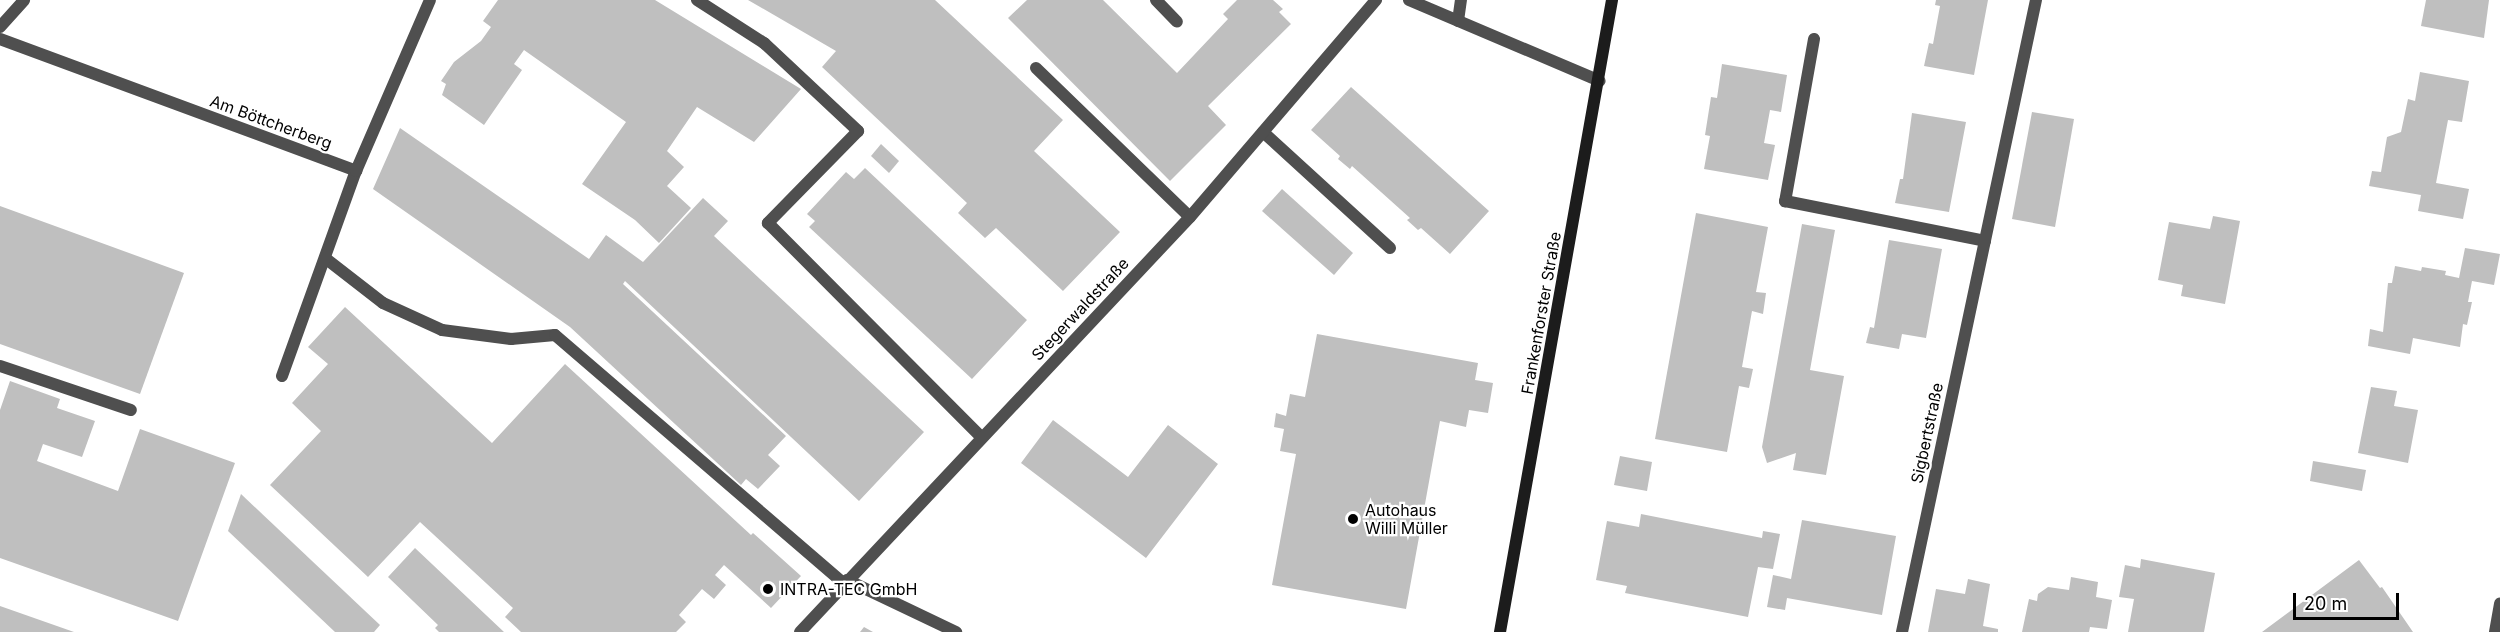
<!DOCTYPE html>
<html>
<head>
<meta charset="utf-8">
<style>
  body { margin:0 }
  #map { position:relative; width:2500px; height:632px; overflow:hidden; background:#fff; font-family:Inter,sans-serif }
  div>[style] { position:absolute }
  .building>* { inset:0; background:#bfbfbf }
  .lane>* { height:12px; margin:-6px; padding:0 6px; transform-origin:6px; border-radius:6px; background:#4f4f4f }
  .street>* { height:12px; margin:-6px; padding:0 6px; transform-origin:6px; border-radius:6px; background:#4f4f4f }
  .secondary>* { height:12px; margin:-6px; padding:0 6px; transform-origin:6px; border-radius:6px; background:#1c1c1c }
  .dots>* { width:16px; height:16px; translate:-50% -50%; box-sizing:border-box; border:3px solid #fff; border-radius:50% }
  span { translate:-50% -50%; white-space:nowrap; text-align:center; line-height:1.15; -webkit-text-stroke:4.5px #fff; paint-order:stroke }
  .street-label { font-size:16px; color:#000 }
  .poi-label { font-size:16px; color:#000 }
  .left { translate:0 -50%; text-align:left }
  .scale { position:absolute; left:2293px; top:593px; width:106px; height:27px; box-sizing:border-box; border:3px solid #000; border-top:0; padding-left:8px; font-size:18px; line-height:21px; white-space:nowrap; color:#000; -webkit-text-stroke:4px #fff; paint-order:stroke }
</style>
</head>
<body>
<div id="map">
  <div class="building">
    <div style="clip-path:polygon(498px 0,655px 0,801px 89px,754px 142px,697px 107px,667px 151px,684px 167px,667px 186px,691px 208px,659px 243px,635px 220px,582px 184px,626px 122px,524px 50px,514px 64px,522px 70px,484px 125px,442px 95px,446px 84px,441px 81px,454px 62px,481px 41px,491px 27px,483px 21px)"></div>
    <div style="clip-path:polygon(748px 0,935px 0,1063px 120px,1034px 151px,1120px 232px,1063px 291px,996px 228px,985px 238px,958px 213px,967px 203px,822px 67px,836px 51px)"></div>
    <div style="clip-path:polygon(1027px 0,1103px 0,1177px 73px,1228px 19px,1223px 14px,1237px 0,1273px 0,1283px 9px,1279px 12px,1291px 24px,1208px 106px,1226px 125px,1170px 181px,1008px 18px)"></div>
    <div style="clip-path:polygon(1936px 0,1988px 0,1974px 75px,1924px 66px,1929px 43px,1933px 44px,1940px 6px,1935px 5px)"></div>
    <div style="clip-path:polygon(2426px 0,2489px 0,2484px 38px,2421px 26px)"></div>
    <div style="clip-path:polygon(1722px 64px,1787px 75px,1781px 112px,1770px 110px,1764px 143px,1775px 145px,1768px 180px,1704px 169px,1710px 136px,1705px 135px,1711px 97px,1717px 98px)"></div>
    <div style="clip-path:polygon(2420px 72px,2469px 81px,2462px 122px,2448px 120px,2436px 183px,2469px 189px,2463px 219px,2418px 211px,2421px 195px,2369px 186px,2372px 171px,2381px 172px,2387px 137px,2401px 132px,2408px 99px,2415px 101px)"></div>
    <div style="clip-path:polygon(1351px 87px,1489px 211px,1450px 254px,1421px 228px,1418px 230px,1407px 220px,1410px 218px,1352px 166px,1350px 169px,1338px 159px,1340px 156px,1311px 130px)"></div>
    <div style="clip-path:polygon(2032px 112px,2074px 119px,2055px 227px,2012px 219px)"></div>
    <div style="clip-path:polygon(1912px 113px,1966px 122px,1949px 212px,1895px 203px,1900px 179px,1903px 179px)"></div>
    <div style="clip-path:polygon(400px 128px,589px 259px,606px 235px,643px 262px,703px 198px,728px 221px,714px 236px,924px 432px,859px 501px,625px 281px,623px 284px,786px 436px,768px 455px,780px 466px,758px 489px,746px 479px,741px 485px,570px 327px,373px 189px)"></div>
    <div style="clip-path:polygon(881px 144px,899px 161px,889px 173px,871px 156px)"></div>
    <div style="clip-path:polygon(865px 168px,1027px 320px,972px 379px,809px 227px,815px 221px,807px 214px,846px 172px,854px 179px)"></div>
    <div style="clip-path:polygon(1282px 189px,1353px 253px,1334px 275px,1262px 211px)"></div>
    <div style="clip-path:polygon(0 206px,184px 273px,140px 394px,0 344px)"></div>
    <div style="clip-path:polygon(1696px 213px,1768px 227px,1756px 292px,1766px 293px,1763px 314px,1752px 311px,1742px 367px,1753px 369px,1749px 388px,1739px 386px,1727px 452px,1655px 439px)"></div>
    <div style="clip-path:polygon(2213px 216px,2240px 221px,2225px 304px,2181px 296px,2183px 285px,2158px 280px,2169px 222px,2210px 229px)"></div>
    <div style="clip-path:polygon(1802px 224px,1835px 230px,1810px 370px,1844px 376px,1826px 475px,1793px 470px,1796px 453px,1767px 463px,1762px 447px)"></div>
    <div style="clip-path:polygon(1889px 240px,1942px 249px,1926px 338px,1902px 334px,1899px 349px,1866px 343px,1870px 327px,1874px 328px)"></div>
    <div style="clip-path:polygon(2465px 248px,2500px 254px,2494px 285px,2472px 281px,2468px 302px,2472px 302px,2467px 325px,2463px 324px,2460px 347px,2413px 338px,2410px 354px,2368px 346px,2370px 329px,2383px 332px,2388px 283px,2392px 283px,2395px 266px,2421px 271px,2422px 267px,2446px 271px,2445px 275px,2459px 278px)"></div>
    <div style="clip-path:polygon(345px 307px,492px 443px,565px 364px,751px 535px,753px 533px,801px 576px,771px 608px,724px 565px,715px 575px,726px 585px,714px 599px,702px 589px,679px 615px,686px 622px,676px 632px,521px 632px,505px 617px,513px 608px,420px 522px,368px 577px,270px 485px,321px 431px,292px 403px,328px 364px,308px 347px)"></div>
    <div style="clip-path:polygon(1317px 334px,1478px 363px,1475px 380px,1493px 383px,1488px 413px,1469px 410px,1466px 427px,1440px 421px,1406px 609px,1272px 585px,1296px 454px,1280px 451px,1284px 429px,1274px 427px,1276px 413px,1286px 416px,1290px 394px,1305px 397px)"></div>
    <div style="clip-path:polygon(10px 381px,60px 399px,57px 408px,95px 421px,82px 457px,43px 444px,37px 461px,118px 491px,140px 429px,235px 463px,178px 621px,0 558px,0 410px)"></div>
    <div style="clip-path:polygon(2371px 387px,2397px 391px,2394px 406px,2418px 410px,2408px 463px,2358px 453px)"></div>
    <div style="clip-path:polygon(1053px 420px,1128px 477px,1168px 425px,1218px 464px,1146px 558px,1021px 463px)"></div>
    <div style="clip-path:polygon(1620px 456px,1652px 462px,1647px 491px,1614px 485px)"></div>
    <div style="clip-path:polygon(2313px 461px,2366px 470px,2362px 491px,2310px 481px)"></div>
    <div style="clip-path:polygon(241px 494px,380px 625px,374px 632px,335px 632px,228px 531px)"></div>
    <div style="clip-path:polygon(1641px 514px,1762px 538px,1763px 531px,1780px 534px,1773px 569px,1758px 567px,1748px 617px,1625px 593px,1627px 586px,1596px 580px,1607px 521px,1639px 527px)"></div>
    <div style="clip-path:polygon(1802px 520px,1896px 536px,1882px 615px,1787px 598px,1785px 610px,1767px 607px,1773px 575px,1791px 579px)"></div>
    <div style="clip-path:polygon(415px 548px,504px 632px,439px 632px,435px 628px,438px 625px,388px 577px)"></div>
    <div style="clip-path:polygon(2141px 559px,2215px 573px,2204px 632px,2128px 632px,2134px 599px,2119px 597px,2125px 565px,2140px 568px)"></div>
    <div style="clip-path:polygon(2359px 560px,2380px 588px,2382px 587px,2413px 632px,2262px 632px)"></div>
    <div style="clip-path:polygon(2071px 577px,2098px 582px,2096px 597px,2112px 600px,2107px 629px,2090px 627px,2089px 632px,2022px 632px,2029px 599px,2037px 601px,2038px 594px,2048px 587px,2069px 590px)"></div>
    <div style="clip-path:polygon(1968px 579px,1990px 584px,1983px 626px,1998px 629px,1998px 632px,1928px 632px,1936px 589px,1965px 594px)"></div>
    <div style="clip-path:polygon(0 606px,74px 632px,0 632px)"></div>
    <div style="clip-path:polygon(864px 627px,873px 632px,860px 632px)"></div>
  </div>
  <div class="lane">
    <div style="left:697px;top:0;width:80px;rotate:32.7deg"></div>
    <div style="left:764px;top:43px;width:129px;rotate:43.1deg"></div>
    <div style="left:858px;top:131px;width:129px;rotate:134.4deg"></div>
    <div style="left:768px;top:223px;width:302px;rotate:45.1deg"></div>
    <div style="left:1156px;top:0;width:30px;rotate:46deg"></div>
    <div style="left:1458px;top:21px;width:21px;rotate:-82deg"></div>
    <div style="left:0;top:27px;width:36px;rotate:-48deg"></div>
    <div style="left:1814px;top:39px;width:165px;rotate:100.1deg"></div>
    <div style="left:1785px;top:201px;width:204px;rotate:11.3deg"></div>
    <div style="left:1036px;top:68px;width:214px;rotate:44.1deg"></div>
    <div style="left:1263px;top:132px;width:172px;rotate:42.4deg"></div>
    <div style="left:325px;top:258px;width:73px;rotate:37.8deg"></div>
    <div style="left:383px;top:303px;width:65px;rotate:24.6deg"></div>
    <div style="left:442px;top:330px;width:70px;rotate:7.4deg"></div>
    <div style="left:511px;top:339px;width:44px;rotate:-5.2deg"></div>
    <div style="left:555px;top:335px;width:381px;rotate:40.7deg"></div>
    <div style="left:0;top:366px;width:138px;rotate:18.6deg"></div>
    <div style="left:282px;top:376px;width:218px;rotate:-70.2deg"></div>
    <div style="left:847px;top:580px;width:121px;rotate:25.5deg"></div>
    <div style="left:1902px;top:632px;width:646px;rotate:-78.03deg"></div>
  </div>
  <div class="street">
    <div style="left:1409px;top:0;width:207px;rotate:23deg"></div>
    <div style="left:0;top:39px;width:380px;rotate:20.3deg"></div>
    <div style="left:356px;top:171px;width:186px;rotate:-66.6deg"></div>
    <div style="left:800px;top:632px;width:569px;rotate:-46.78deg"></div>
    <div style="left:1190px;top:217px;width:286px;rotate:-49.4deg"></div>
    <div style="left:2495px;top:632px;width:29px;rotate:-80deg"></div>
  </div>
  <div class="secondary">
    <div style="left:1500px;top:632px;width:642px;rotate:-79.95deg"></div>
  </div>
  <div class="dots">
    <div style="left:1353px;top:519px;background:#000"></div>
    <div style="left:768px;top:589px;background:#000"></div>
  </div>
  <div class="street-label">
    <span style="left:271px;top:122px;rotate:20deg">Am Böttcherberg</span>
    <span style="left:1080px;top:309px;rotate:-47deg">Stegerwaldstraße</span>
    <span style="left:1541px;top:313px;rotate:-80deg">Frankenforster Straße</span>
    <span style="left:1927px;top:433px;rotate:-78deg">Sigbertstraße</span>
  </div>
  <div class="poi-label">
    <span class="left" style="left:1365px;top:519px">Autohaus<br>Willi Müller</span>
    <span class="left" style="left:780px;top:589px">INTRA-TEC GmbH</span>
  </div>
  <div class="scale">20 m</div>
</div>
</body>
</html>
